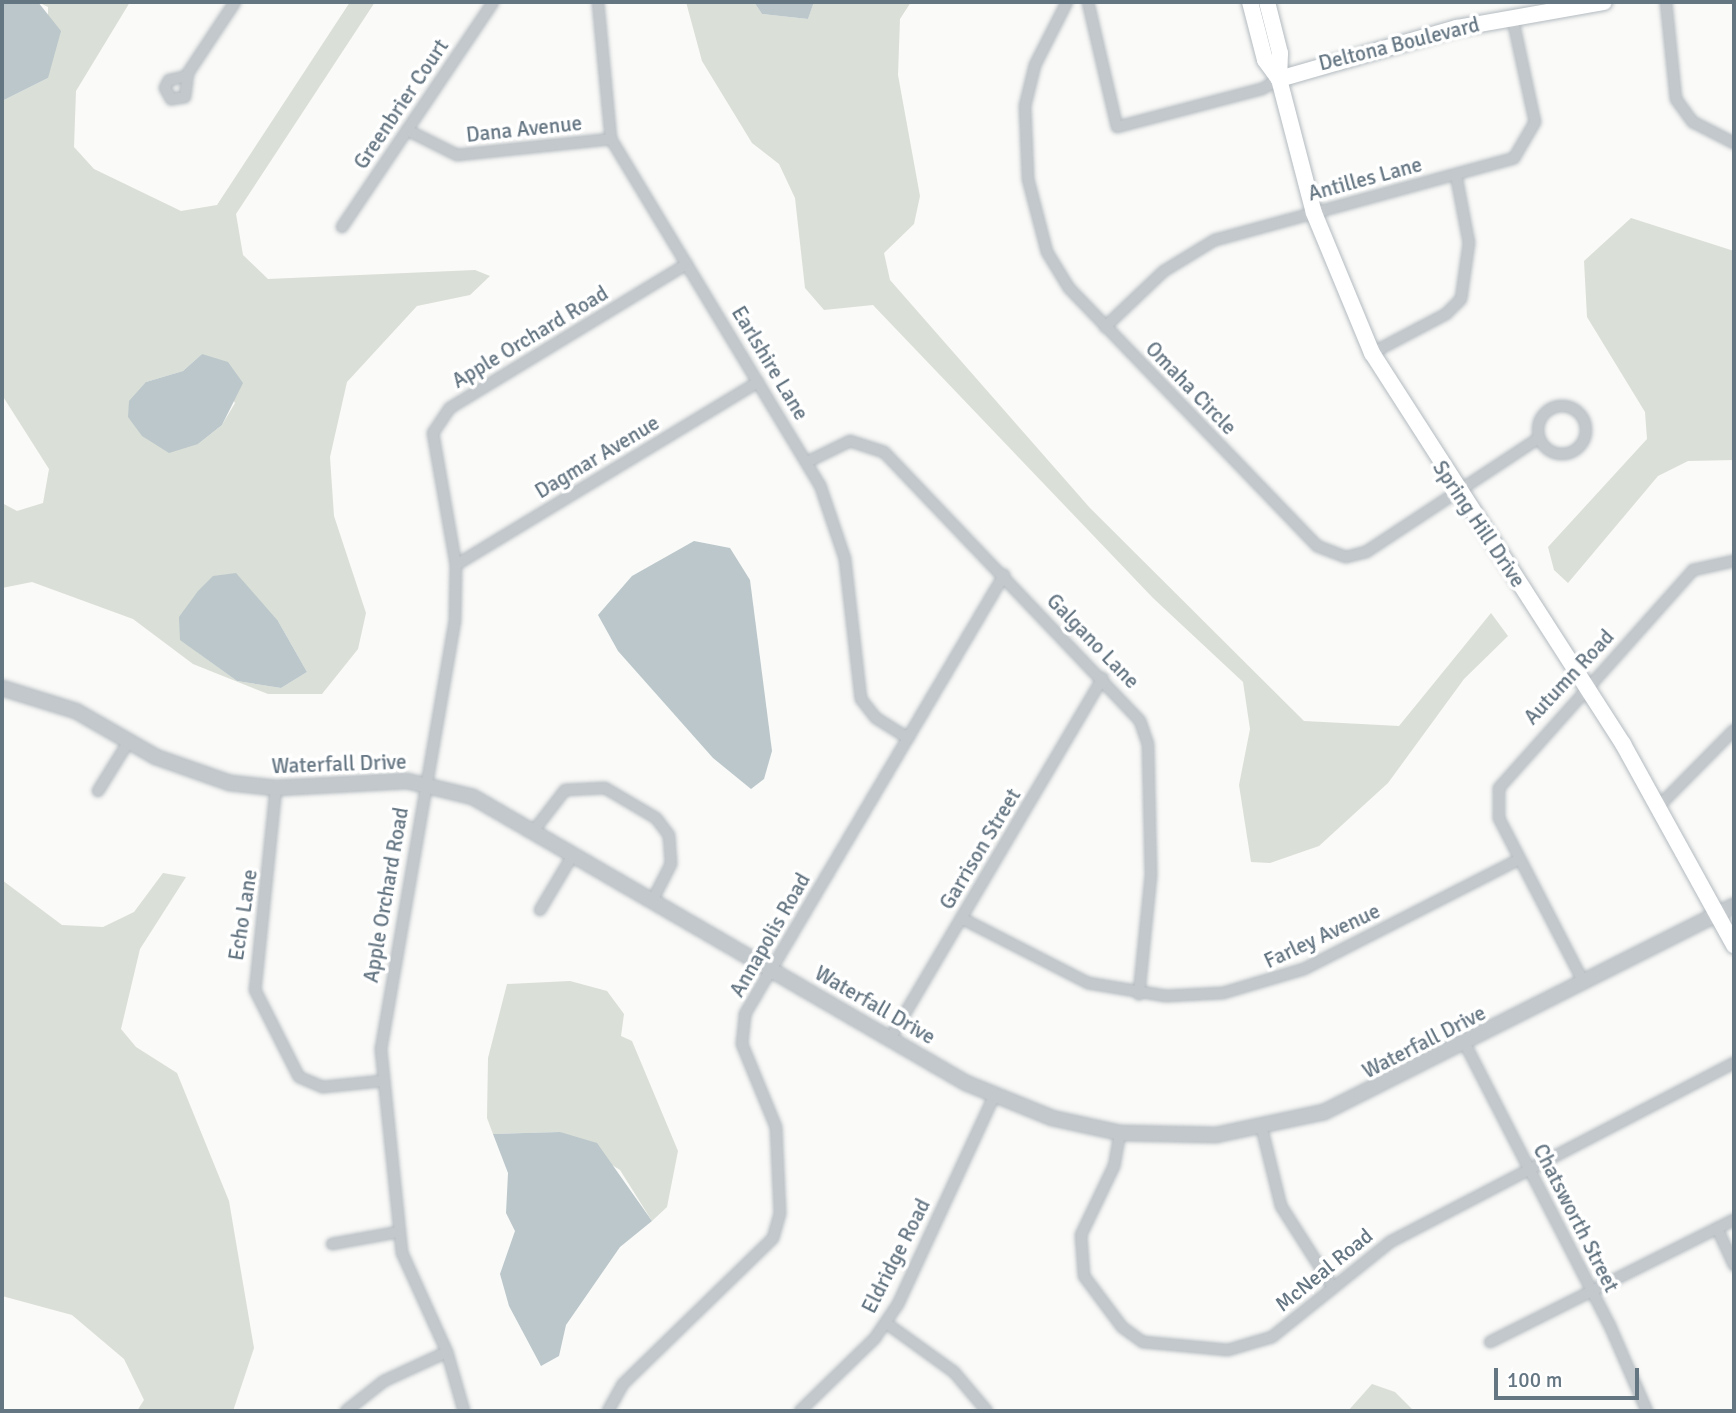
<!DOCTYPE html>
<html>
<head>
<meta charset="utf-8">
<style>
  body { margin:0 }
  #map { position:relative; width:1736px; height:1413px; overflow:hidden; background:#fafaf8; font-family:Signika,sans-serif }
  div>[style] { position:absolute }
  .green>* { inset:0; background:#dadfd7 }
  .water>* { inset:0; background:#bbc7cb }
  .roads { filter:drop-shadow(0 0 2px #b3babf) drop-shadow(0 0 2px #b3babf) }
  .minor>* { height:10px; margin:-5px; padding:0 5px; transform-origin:5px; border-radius:5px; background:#c3c8cc }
  .minor>.ring { margin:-5px; padding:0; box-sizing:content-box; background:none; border:10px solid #c3c8cc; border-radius:50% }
  .tertiary>* { height:14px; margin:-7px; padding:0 7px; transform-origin:7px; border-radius:7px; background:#c3c8cc }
  .secondary>* { height:16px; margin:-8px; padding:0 8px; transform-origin:8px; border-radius:8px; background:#fff }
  span { translate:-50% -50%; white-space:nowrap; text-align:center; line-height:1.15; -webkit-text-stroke:7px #fff; paint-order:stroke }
  .street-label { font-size:21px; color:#657683 }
  .frame { position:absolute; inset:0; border:4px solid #657683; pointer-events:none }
  .scale { position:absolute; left:1494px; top:1368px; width:145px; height:32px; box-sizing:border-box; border:4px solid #657683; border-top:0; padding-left:9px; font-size:21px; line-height:24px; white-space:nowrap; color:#657683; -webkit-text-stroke:5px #fff; paint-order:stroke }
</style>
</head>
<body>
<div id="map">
  <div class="green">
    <div style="clip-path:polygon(evenodd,38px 2px,130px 2px,76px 91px,74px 147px,94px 169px,181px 211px,217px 205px,350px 2px,375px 2px,236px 214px,243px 255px,268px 279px,475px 270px,490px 276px,470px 295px,417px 306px,347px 382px,330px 457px,334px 516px,366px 613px,358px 649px,322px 694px,268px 694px,193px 664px,133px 619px,32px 582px,2px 588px,2px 503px,17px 511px,43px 503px,49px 469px,2px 395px,2px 101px,48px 78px,48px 7px,38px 2px,202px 354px,235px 403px,222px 425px,198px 444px,146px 382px,183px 371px,202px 354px,38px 2px,278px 621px,307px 672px,281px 688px,237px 681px,197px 652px,278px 621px)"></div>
    <div style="clip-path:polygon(686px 2px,754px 2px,762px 14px,808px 19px,814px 2px,911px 2px,900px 19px,898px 75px,920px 196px,914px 224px,884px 253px,890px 280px,1090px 508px,1304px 721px,1399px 726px,1491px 613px,1508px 636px,1464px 679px,1388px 783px,1319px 846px,1270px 863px,1251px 862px,1239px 785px,1250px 729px,1243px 682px,1153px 598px,873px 305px,824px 310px,805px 288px,795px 198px,779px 164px,752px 143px,702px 61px)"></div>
    <div style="clip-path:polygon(1631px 218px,1734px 251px,1734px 460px,1688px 461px,1658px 476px,1568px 583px,1554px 570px,1548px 547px,1647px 439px,1645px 412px,1587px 317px,1584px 261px)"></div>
    <div style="clip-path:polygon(163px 873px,186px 877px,140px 949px,121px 1029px,136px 1047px,177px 1073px,229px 1201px,254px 1348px,233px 1411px,137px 1411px,144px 1400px,124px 1359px,72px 1315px,2px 1296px,2px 880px,62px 925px,103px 927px,134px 912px)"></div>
    <div style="clip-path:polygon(570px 981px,607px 991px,624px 1014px,621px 1036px,632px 1041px,678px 1151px,667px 1207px,652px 1221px,620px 1170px,560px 1132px,493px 1134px,487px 1118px,488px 1058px,507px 984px)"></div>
    <div style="clip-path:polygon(1372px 1384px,1395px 1392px,1414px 1411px,1348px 1411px)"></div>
  </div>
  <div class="water">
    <div style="clip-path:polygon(2px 2px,38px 2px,61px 31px,48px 78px,2px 101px)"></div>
    <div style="clip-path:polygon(754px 2px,814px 2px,808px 19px,762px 14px)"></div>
    <div style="clip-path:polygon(202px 354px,228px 362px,243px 383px,222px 425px,198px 444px,169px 453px,142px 436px,128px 417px,129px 401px,146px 382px,183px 371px)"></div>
    <div style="clip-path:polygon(694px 541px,730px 548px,750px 580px,772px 751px,764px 779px,751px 789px,713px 758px,618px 651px,598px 615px,632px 576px)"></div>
    <div style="clip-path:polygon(236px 573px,278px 621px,307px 672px,281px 688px,237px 681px,180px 640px,179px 617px,198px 591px,213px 576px)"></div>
    <div style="clip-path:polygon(560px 1132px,597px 1143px,652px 1221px,620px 1247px,566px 1325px,559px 1356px,541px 1366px,509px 1306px,500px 1274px,515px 1231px,506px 1213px,508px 1173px,493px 1134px)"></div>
  </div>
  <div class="roads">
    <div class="minor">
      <div style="left:598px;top:2px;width:138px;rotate:84.6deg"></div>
      <div style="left:611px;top:139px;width:404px;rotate:58.9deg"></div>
      <div style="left:820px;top:485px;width:78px;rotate:71.3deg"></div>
      <div style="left:845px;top:559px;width:141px;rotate:83.5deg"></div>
      <div style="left:861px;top:699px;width:24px;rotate:52deg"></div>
      <div style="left:876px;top:718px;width:38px;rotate:32deg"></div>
      <div style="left:1067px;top:2px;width:71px;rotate:116.9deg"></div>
      <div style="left:1035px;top:65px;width:42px;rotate:103.7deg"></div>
      <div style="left:1025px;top:106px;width:73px;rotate:87.6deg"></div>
      <div style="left:1028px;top:179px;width:75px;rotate:75.4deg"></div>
      <div style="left:1047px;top:252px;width:42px;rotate:58.6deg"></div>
      <div style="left:1069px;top:288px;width:358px;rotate:46.1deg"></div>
      <div style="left:1317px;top:546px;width:31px;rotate:21deg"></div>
      <div style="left:1346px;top:557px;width:21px;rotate:-14deg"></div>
      <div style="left:1366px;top:552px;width:207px;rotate:-33.4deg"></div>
      <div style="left:1088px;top:2px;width:128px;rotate:76.9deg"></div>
      <div style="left:1117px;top:127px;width:150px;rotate:-14.7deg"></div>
      <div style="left:1262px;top:89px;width:20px;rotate:-30deg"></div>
      <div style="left:1666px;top:2px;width:98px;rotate:84.1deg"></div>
      <div style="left:1676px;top:99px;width:29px;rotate:54deg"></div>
      <div style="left:1693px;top:122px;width:46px;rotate:27.1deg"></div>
      <div style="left:187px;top:76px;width:18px;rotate:167deg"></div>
      <div style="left:169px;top:80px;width:9px;rotate:117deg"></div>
      <div style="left:165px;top:88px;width:13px;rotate:61deg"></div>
      <div style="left:171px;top:99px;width:14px;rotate:-8deg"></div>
      <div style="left:185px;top:97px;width:24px;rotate:-83deg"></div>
      <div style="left:188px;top:73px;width:85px;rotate:-56.5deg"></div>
      <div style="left:407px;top:130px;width:56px;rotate:26.6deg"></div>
      <div style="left:457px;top:155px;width:155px;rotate:-5.9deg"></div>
      <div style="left:342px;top:227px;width:271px;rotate:-56.1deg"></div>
      <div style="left:1105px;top:327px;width:81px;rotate:-43.5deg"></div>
      <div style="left:1164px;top:271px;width:60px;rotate:-31.3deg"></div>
      <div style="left:1215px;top:240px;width:310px;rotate:-15.3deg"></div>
      <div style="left:1514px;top:158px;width:42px;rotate:-59.7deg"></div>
      <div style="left:1535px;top:122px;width:108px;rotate:-102.2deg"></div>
      <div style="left:1372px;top:353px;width:84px;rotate:-27.8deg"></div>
      <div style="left:1446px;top:314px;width:21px;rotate:-45deg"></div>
      <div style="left:1461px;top:299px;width:57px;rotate:-81.9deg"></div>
      <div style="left:1469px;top:243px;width:69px;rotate:-100.8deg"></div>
      <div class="ring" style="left:1538px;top:406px;width:38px;height:38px"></div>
      <div style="left:807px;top:462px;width:48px;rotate:-26deg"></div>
      <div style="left:850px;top:441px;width:36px;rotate:18deg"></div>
      <div style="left:884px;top:452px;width:371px;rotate:46.4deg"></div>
      <div style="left:1140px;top:721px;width:24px;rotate:71deg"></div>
      <div style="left:1148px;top:744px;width:131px;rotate:88.7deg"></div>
      <div style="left:1151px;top:875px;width:120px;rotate:95.8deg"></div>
      <div style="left:456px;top:565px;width:353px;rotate:-31.2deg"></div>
      <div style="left:276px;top:788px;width:203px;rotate:95.9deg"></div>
      <div style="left:255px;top:990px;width:97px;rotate:63.2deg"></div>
      <div style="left:299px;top:1077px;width:26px;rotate:23deg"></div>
      <div style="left:323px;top:1087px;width:59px;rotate:-5.8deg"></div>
      <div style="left:98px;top:791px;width:59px;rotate:-58.2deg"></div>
      <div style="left:1660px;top:805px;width:105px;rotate:-45.4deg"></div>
      <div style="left:535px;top:829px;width:49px;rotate:-52.4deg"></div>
      <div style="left:565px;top:790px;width:40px;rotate:-2.9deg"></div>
      <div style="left:605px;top:788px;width:59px;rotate:30.5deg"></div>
      <div style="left:656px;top:818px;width:21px;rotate:53deg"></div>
      <div style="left:669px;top:835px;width:29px;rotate:86deg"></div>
      <div style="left:671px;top:864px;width:39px;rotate:117deg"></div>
      <div style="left:540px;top:910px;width:66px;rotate:-59.2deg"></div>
      <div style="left:961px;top:918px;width:143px;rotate:27.1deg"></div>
      <div style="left:1088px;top:983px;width:79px;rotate:9.5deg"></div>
      <div style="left:1166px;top:996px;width:57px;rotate:-3deg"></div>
      <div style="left:1223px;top:993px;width:84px;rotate:-16.5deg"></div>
      <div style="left:1304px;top:969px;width:242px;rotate:-27deg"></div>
      <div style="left:1584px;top:983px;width:186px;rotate:-117.3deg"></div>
      <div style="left:1499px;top:818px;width:30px;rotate:-90deg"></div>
      <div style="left:1499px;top:788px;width:292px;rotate:-48.3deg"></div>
      <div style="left:1693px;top:570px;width:42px;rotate:-12.4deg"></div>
      <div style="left:890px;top:1039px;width:419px;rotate:-59.5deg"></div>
      <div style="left:1465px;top:1044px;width:317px;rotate:62.8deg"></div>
      <div style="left:1610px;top:1326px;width:93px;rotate:66.5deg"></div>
      <div style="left:1262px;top:1129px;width:79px;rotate:76.1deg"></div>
      <div style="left:1281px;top:1206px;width:95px;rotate:57.5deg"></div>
      <div style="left:1120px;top:1133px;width:34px;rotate:100deg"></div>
      <div style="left:1114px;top:1166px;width:76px;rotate:115.6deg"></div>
      <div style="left:1081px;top:1235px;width:41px;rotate:85.8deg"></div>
      <div style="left:1084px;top:1276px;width:64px;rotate:53.3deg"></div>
      <div style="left:1122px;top:1327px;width:26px;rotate:36deg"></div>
      <div style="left:1143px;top:1342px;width:85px;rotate:5.4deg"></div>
      <div style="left:1228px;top:1350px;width:46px;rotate:-16.5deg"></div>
      <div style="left:1272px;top:1337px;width:151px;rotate:-38.8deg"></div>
      <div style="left:1390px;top:1242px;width:388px;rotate:-27.5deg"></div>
      <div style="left:1717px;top:1228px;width:41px;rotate:65.3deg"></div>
      <div style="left:332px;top:1244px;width:67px;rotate:-10.3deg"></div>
      <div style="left:886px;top:1323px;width:84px;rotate:35.8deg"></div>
      <div style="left:954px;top:1372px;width:51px;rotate:49.8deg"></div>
      <div style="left:1490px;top:1342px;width:273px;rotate:-26.6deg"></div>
      <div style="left:346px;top:1411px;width:48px;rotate:-38.3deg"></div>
      <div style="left:384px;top:1381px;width:69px;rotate:-24.7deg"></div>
      <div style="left:464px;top:1411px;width:61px;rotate:-106.1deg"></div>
      <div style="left:447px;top:1352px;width:109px;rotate:-114.4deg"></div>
      <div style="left:402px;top:1253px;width:205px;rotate:-95.9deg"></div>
      <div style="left:381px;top:1049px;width:435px;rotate:-80.2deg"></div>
      <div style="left:455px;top:620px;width:55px;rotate:-89deg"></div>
      <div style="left:456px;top:565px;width:134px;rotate:-99.9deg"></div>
      <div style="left:433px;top:433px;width:30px;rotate:-56deg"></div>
      <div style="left:450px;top:408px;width:277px;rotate:-31.3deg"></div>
      <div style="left:608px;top:1411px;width:31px;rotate:-61deg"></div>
      <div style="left:623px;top:1384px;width:209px;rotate:-44.2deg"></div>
      <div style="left:773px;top:1238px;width:25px;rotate:-74deg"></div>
      <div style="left:780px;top:1214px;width:87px;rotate:-92.6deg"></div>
      <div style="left:776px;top:1127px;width:90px;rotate:-112.3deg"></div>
      <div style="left:742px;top:1044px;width:30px;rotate:-84deg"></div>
      <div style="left:745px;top:1014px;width:510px;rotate:-59.46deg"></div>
      <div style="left:800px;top:1411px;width:105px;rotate:-44.2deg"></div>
      <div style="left:875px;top:1338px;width:41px;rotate:-55.9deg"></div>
      <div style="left:898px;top:1304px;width:229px;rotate:-65.2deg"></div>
    </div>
    <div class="tertiary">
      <div style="left:2px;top:688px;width:77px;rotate:17.3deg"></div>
      <div style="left:76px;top:711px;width:92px;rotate:29.9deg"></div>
      <div style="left:156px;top:757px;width:78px;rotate:19.4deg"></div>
      <div style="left:230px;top:783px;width:46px;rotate:6.2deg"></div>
      <div style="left:276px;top:788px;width:131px;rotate:-3.1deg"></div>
      <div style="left:407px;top:781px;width:68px;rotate:13.6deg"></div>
      <div style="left:473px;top:797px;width:570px;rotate:30.12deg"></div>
      <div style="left:966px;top:1083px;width:93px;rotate:22.1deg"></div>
      <div style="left:1052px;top:1118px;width:70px;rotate:12.4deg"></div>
      <div style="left:1120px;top:1133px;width:96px;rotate:1.2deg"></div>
      <div style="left:1216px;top:1135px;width:110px;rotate:-12deg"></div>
      <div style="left:1324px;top:1112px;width:459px;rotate:-26.7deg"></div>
    </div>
    <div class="secondary">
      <div style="left:1250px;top:2px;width:60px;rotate:75.5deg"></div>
      <div style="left:1265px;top:60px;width:24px;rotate:54deg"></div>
      <div style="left:1267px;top:2px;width:53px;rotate:75.7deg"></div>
      <div style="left:1280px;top:53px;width:26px;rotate:92deg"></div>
      <div style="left:1279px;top:79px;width:138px;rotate:75.4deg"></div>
      <div style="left:1314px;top:213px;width:152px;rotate:67.5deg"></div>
      <div style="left:1372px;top:353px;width:465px;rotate:57.3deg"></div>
      <div style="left:1623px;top:744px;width:230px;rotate:61.1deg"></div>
      <div style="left:1279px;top:79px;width:185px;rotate:-16deg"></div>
      <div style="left:1457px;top:28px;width:149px;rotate:-10deg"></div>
    </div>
  </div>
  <div class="street-label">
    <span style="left:1399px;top:44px;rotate:-14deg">Deltona Boulevard</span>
    <span style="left:401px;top:104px;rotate:-56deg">Greenbrier Court</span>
    <span style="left:524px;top:129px;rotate:-6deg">Dana Avenue</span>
    <span style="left:1365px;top:179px;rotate:-15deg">Antilles Lane</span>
    <span style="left:530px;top:337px;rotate:-31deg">Apple Orchard Road</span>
    <span style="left:770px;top:363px;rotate:59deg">Earlshire Lane</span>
    <span style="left:1191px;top:388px;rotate:46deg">Omaha Circle</span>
    <span style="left:597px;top:457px;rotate:-31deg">Dagmar Avenue</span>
    <span style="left:1479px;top:524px;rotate:56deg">Spring Hill Drive</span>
    <span style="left:1093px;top:641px;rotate:46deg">Galgano Lane</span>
    <span style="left:1569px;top:677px;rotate:-47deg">Autumn Road</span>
    <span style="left:339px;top:764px;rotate:-2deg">Waterfall Drive</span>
    <span style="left:980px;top:849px;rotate:-59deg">Garrison Street</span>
    <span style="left:386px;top:895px;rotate:-80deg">Apple Orchard Road</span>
    <span style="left:243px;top:915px;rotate:-81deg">Echo Lane</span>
    <span style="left:770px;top:935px;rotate:-60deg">Annapolis Road</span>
    <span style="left:1322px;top:936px;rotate:-25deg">Farley Avenue</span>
    <span style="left:875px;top:1005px;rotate:30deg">Waterfall Drive</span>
    <span style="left:1424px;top:1042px;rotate:-27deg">Waterfall Drive</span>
    <span style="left:1576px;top:1218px;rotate:63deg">Chatsworth Street</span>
    <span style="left:896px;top:1256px;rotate:-63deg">Eldridge Road</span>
    <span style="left:1324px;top:1270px;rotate:-39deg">McNeal Road</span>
  </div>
  <div class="frame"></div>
  <div class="scale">100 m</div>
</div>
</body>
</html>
